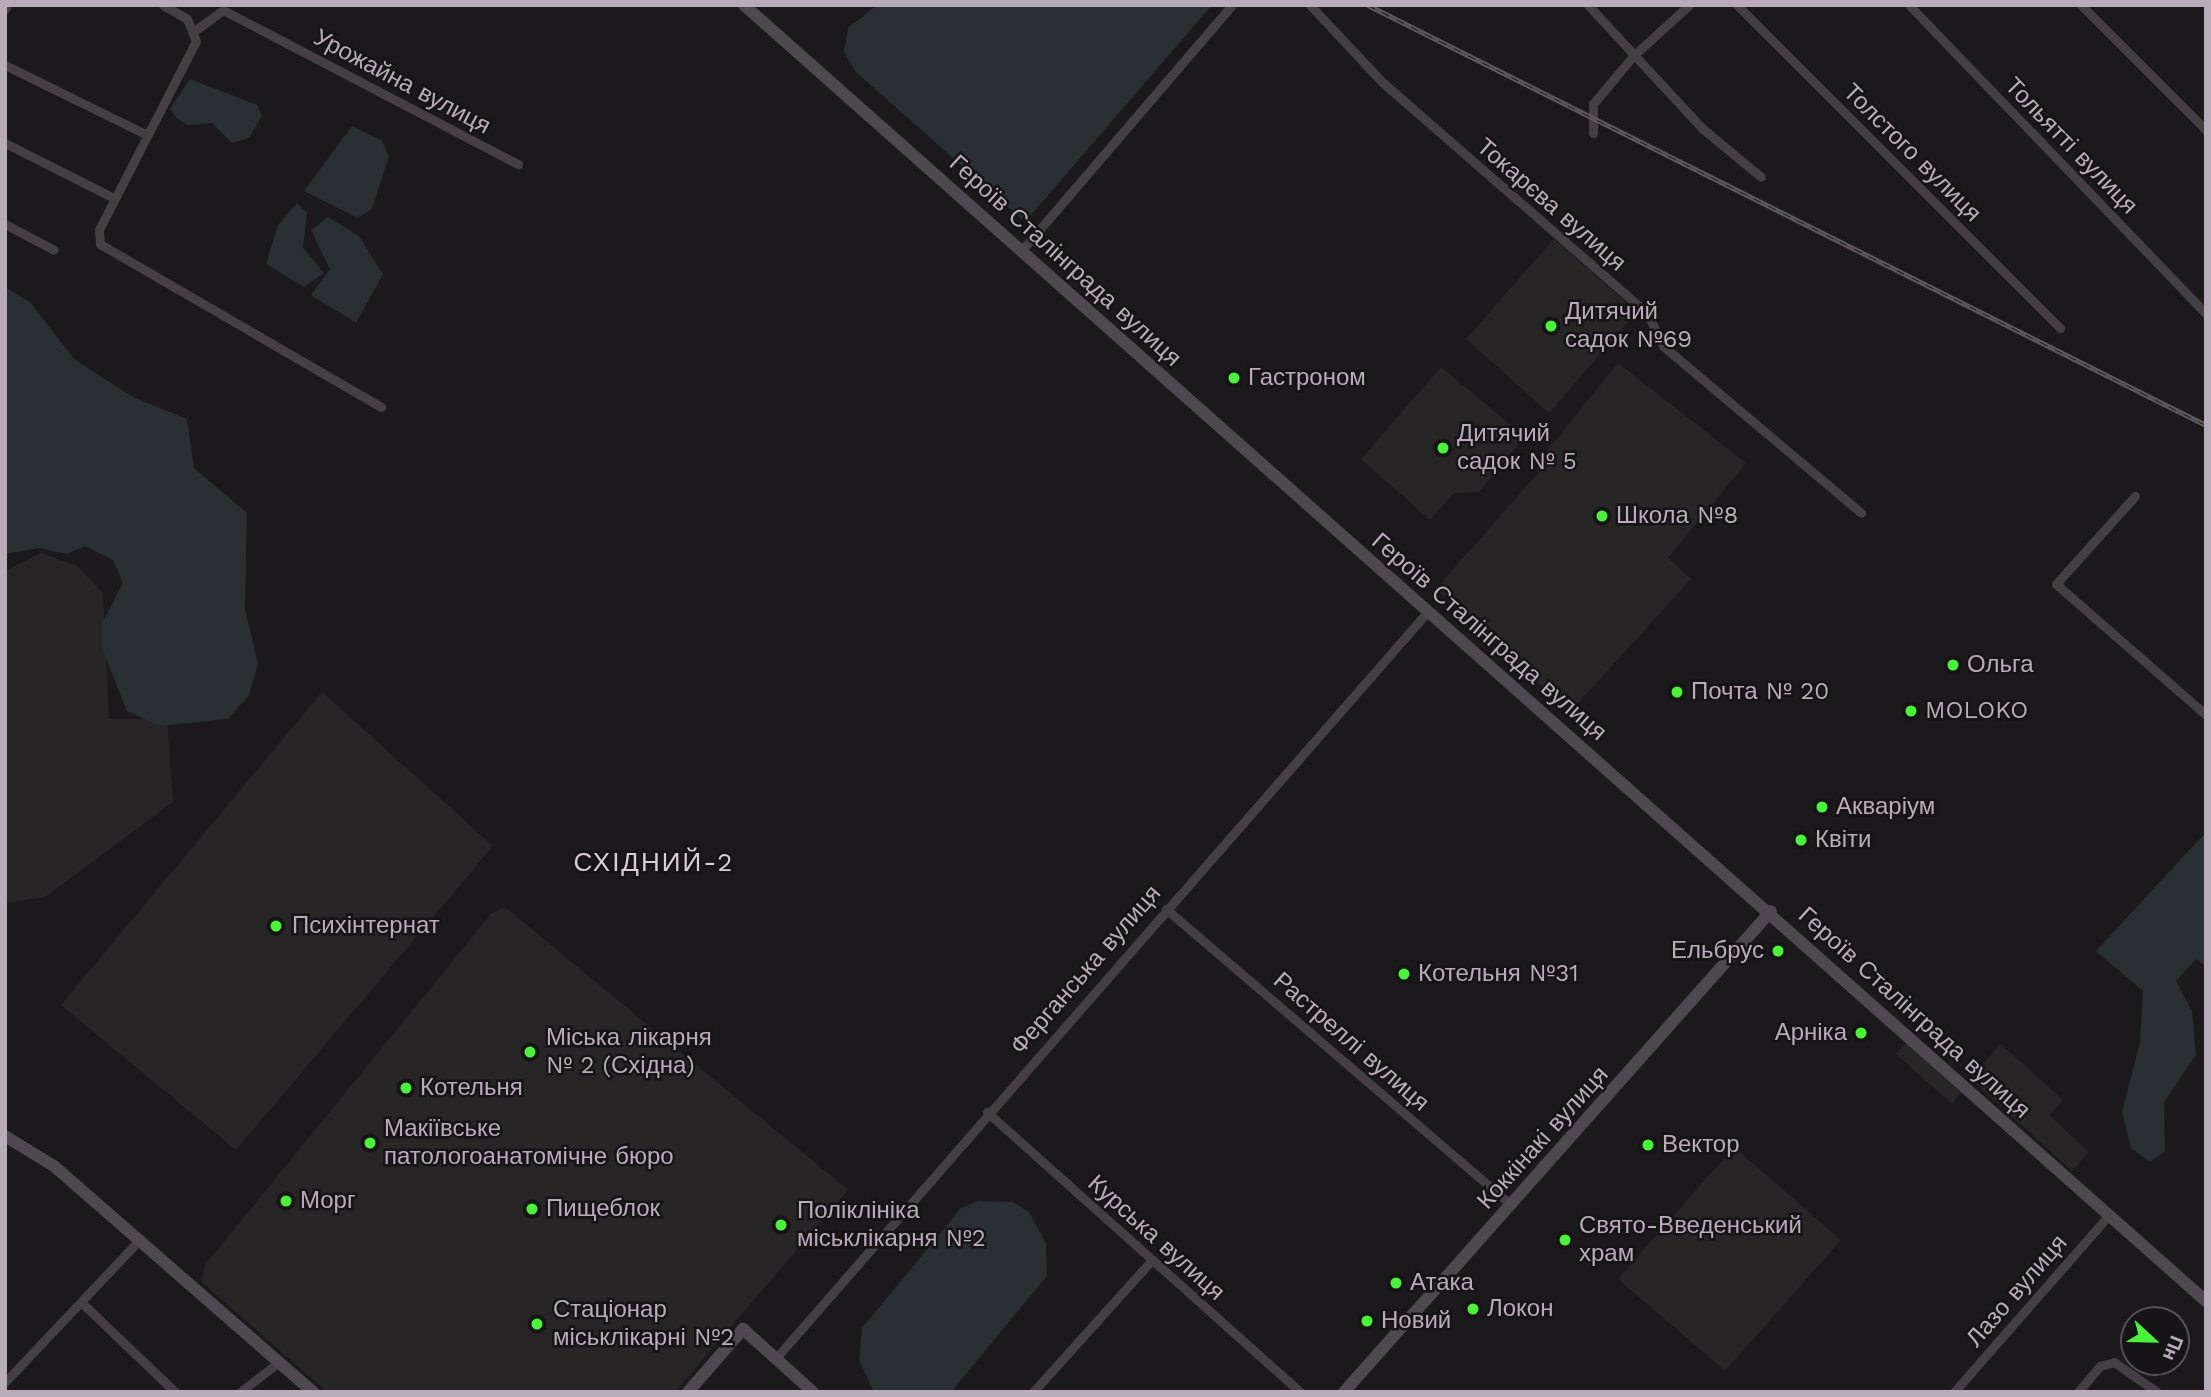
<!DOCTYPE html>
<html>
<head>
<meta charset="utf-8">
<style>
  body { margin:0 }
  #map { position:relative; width:2211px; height:1397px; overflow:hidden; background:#1b191b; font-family:"Work Sans",sans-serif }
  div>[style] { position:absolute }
  .built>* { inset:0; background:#282527 }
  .green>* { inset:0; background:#292f33 }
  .street>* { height:9px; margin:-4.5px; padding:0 4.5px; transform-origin:4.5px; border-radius:4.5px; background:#453f45 }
  .secondary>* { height:12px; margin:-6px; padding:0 6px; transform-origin:6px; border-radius:6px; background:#504850 }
  .rail>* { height:5px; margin-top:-2.5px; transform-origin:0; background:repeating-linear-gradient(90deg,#161416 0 8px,#615861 0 16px); box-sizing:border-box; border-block:2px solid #615861 }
  .dots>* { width:19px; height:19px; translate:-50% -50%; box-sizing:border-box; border:4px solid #161416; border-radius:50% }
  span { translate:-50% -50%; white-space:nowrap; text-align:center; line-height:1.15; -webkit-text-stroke:5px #161416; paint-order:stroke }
  .street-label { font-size:24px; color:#baabbb }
  .poi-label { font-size:24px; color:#baabbb }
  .left { translate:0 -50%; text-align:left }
  .right { translate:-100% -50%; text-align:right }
  .neighbourhood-label { font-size:26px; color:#d7ccd7; letter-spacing:2px }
  .frame { position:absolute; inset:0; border:7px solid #baabbb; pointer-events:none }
  .north { position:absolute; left:2120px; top:1306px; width:70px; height:70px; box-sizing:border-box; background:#161416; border:2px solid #585058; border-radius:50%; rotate:112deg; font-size:19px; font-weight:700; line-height:28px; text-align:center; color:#baabbb }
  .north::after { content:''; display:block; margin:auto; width:24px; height:32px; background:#4af23a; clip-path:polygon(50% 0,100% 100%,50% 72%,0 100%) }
</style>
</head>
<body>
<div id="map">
  <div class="built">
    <div style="clip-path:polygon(1554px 239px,1637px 312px,1549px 413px,1466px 339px)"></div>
    <div style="clip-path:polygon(1618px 363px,1746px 463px,1668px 558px,1691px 579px,1570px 712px,1436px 589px,1538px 473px,1538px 462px)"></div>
    <div style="clip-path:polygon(1441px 367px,1525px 437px,1479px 492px,1454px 493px,1430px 520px,1361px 459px)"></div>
    <div style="clip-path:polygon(41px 553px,77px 566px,103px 593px,109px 719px,167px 719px,173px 802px,45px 897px,5px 903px,5px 571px)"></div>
    <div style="clip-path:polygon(322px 692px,493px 846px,236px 1150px,61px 1005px)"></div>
    <div style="clip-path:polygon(505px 907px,848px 1190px,675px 1392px,327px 1392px,201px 1281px,205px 1265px,491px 914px)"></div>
    <div style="clip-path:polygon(1906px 1043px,1961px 1093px,1952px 1104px,1896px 1054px)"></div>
    <div style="clip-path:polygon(2001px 1044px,2063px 1100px,2049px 1115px,2089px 1152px,2072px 1171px,1970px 1078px)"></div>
    <div style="clip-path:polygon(1734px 1147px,1841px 1240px,1725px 1371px,1618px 1279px)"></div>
  </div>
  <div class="green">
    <div style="clip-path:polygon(877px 5px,1212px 5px,1025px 222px,856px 72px,844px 52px,848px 28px)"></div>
    <div style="clip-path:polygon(190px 79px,257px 105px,262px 116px,249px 138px,232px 143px,212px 123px,187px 125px,177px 119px,170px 109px)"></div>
    <div style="clip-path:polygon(352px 126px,382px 141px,389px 156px,372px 209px,358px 218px,304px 191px)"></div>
    <div style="clip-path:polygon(297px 203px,307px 213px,303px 248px,324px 273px,304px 287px,266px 264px,278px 225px)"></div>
    <div style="clip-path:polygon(328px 217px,359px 236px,383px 274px,356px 323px,311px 295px,330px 269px,311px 230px)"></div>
    <div style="clip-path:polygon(5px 287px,30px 302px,75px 360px,135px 398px,187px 419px,194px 468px,247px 513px,245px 609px,258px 664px,249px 695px,228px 719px,160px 726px,127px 711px,102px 648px,102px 623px,123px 583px,113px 560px,85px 546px,67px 554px,38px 548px,5px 554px)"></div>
    <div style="clip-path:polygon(2206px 832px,2206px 967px,2196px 959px,2176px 981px,2192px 1011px,2196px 1055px,2164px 1103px,2165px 1152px,2150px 1162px,2131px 1148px,2122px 1112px,2140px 1042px,2143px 991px,2096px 951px)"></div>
    <div style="clip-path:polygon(978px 1201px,1013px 1202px,1029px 1212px,1046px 1243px,1047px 1276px,951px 1392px,874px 1392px,859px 1360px,862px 1328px,961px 1208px)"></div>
  </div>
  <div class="street">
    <div style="left:163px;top:5px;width:28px;rotate:30deg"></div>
    <div style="left:187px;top:19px;width:24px;rotate:68deg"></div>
    <div style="left:196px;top:41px;width:212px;rotate:117.2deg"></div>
    <div style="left:99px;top:230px;width:14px;rotate:86deg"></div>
    <div style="left:100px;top:244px;width:325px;rotate:30.1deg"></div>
    <div style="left:1310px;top:5px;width:104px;rotate:46.9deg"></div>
    <div style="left:1381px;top:81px;width:353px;rotate:41.1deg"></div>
    <div style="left:1647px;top:313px;width:37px;rotate:64deg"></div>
    <div style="left:1663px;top:346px;width:259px;rotate:40.1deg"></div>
    <div style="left:1588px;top:5px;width:169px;rotate:47.2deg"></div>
    <div style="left:1703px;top:129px;width:75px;rotate:39.6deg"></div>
    <div style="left:1737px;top:5px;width:457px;rotate:45deg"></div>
    <div style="left:1909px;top:5px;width:429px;rotate:46.1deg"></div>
    <div style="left:2081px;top:5px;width:177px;rotate:45deg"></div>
    <div style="left:5px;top:9px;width:4px;rotate:-63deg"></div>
    <div style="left:197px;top:29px;width:32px;rotate:-36deg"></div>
    <div style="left:223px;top:10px;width:333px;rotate:27.6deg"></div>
    <div style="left:5px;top:65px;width:158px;rotate:26.2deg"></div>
    <div style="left:1593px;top:133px;width:29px;rotate:-90deg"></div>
    <div style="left:1593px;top:104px;width:62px;rotate:-50.2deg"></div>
    <div style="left:1633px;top:56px;width:76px;rotate:-42.3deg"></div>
    <div style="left:5px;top:143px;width:122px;rotate:26.8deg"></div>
    <div style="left:5px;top:224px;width:55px;rotate:28deg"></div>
    <div style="left:1022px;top:250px;width:323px;rotate:-49.4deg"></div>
    <div style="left:2135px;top:496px;width:118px;rotate:131.9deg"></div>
    <div style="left:2056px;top:584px;width:199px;rotate:41.1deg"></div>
    <div style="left:1166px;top:909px;width:455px;rotate:40.6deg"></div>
    <div style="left:987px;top:1112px;width:420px;rotate:41.8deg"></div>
    <div style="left:82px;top:1303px;width:129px;rotate:43.7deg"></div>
    <div style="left:776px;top:1358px;width:992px;rotate:-48.88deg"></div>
    <div style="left:5px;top:1382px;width:197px;rotate:-46.6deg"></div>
    <div style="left:240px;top:1392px;width:49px;rotate:-37.6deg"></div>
    <div style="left:1033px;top:1392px;width:178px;rotate:-48deg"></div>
    <div style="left:1954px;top:1392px;width:234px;rotate:-48.8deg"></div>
    <div style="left:2078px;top:1392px;width:34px;rotate:-50deg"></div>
    <div style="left:2100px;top:1366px;width:15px;rotate:-16deg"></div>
    <div style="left:2114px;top:1362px;width:52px;rotate:34.9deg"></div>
  </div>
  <div class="secondary">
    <div style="left:744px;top:5px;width:1954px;rotate:41.56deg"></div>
    <div style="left:5px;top:1136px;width:57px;rotate:31.5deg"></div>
    <div style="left:54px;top:1166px;width:344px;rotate:41.1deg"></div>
    <div style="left:688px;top:1392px;width:84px;rotate:-48.9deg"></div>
    <div style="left:743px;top:1329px;width:94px;rotate:42deg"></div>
    <div style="left:1344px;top:1392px;width:643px;rotate:-48.4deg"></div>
  </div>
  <div class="rail">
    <div style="left:1368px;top:5px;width:937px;rotate:26.62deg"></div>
  </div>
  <div class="dots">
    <div style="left:1551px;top:326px;background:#4af23a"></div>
    <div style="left:1234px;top:378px;background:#4af23a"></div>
    <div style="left:1443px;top:448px;background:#4af23a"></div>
    <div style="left:1602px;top:516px;background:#4af23a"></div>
    <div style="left:1953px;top:665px;background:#4af23a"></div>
    <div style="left:1677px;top:692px;background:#4af23a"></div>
    <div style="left:1911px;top:711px;background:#4af23a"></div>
    <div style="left:1822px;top:807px;background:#4af23a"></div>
    <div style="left:1801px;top:840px;background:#4af23a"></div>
    <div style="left:276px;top:926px;background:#4af23a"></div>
    <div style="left:1778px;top:951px;background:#4af23a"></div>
    <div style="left:1404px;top:974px;background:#4af23a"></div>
    <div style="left:1861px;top:1033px;background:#4af23a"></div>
    <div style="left:530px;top:1052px;background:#4af23a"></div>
    <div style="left:406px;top:1088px;background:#4af23a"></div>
    <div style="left:370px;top:1143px;background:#4af23a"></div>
    <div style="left:1648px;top:1145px;background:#4af23a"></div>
    <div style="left:286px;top:1201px;background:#4af23a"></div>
    <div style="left:532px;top:1209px;background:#4af23a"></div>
    <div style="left:781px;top:1225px;background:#4af23a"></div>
    <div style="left:1565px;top:1240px;background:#4af23a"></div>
    <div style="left:1396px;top:1283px;background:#4af23a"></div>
    <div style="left:1473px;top:1309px;background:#4af23a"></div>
    <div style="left:1367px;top:1321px;background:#4af23a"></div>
    <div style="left:537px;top:1324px;background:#4af23a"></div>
  </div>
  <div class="street-label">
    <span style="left:402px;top:82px;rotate:28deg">Урожайна вулиця</span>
    <span style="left:2071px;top:146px;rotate:46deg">Тольятті вулиця</span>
    <span style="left:1912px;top:153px;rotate:45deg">Толстого вулиця</span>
    <span style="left:1551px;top:205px;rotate:41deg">Токарєва вулиця</span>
    <span style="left:1065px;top:261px;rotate:42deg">Героїв Сталінграда вулиця</span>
    <span style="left:1489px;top:637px;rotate:41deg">Героїв Сталінграда вулиця</span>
    <span style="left:1086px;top:970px;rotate:-49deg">Ферганська вулиця</span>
    <span style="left:1914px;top:1013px;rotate:42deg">Героїв Сталінграда вулиця</span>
    <span style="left:1351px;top:1042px;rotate:41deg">Растреллі вулиця</span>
    <span style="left:1543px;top:1138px;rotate:-48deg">Коккінакі вулиця</span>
    <span style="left:1156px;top:1238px;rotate:42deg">Курська вулиця</span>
    <span style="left:2017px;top:1291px;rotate:-49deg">Лазо вулиця</span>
  </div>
  <div class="poi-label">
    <span class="left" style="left:1565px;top:326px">Дитячий<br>садок №69</span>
    <span class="left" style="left:1248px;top:378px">Гастроном</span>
    <span class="left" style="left:1457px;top:448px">Дитячий<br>садок № 5</span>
    <span class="left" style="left:1616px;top:516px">Школа №8</span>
    <span class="left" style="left:1967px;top:665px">Ольга</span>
    <span class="left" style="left:1691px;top:692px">Почта № 20</span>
    <span class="left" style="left:1925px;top:711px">MOLOKO</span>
    <span class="left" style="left:1836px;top:807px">Акваріум</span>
    <span class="left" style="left:1815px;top:840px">Квіти</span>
    <span class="left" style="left:292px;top:926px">Психінтернат</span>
    <span class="right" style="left:1764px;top:951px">Ельбрус</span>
    <span class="left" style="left:1418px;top:974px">Котельня №31</span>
    <span class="right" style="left:1847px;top:1033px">Арніка</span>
    <span class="left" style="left:546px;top:1052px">Міська лікарня<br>№ 2 (Східна)</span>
    <span class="left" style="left:420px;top:1088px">Котельня</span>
    <span class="left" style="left:384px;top:1143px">Макіївське<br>патологоанатомічне бюро</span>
    <span class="left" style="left:1662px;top:1145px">Вектор</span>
    <span class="left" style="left:300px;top:1201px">Морг</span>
    <span class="left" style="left:546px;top:1209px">Пищеблок</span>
    <span class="left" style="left:797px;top:1225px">Поліклініка<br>міськлікарня №2</span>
    <span class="left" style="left:1579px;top:1240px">Свято-Введенський<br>храм</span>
    <span class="left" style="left:1410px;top:1283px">Атака</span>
    <span class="left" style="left:1487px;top:1309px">Локон</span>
    <span class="left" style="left:553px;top:1324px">Стаціонар<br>міськлікарні №2</span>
    <span class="left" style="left:1381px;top:1321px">Новий</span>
  </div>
  <div class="neighbourhood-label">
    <span style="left:654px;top:863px">СХІДНИЙ-2</span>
  </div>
  <div class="frame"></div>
  <div class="north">Пн</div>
</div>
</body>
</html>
